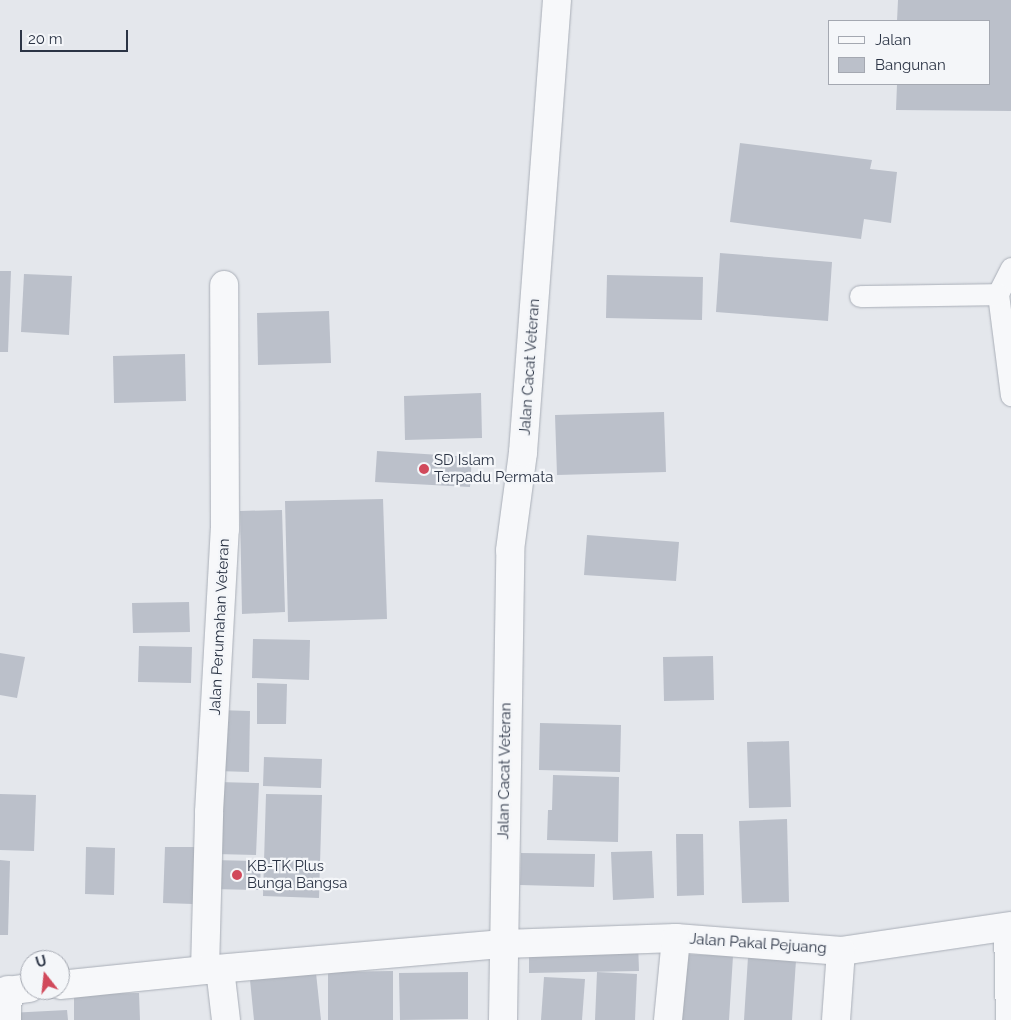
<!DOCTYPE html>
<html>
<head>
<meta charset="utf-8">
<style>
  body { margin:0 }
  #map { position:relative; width:1011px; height:1020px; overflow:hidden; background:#e4e7ec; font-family:Raleway,sans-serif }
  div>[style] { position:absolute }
  .building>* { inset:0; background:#bbc0ca }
  .roads { filter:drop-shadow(0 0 1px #a9aeb7) drop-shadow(0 0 1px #a9aeb7) }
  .service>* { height:21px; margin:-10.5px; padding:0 10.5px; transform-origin:10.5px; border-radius:10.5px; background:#f7f8fa }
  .minor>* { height:28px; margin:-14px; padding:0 14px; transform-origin:14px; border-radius:14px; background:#f7f8fa }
  .dots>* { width:14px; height:14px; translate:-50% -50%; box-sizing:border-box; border:2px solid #f4f6f9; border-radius:50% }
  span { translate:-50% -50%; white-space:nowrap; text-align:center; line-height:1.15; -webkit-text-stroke:4.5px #f4f6f9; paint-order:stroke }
  .street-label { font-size:15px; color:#2b3445 }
  .poi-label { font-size:15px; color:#2b3445 }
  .left { translate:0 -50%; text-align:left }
  .legend { position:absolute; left:828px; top:20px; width:162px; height:65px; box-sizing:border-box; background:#f4f6f9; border:1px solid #a4a8b1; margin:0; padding:6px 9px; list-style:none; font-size:15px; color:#2b3445 }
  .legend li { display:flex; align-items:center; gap:10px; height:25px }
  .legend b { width:25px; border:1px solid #a4a8b1 }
  .north { position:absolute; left:20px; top:950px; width:50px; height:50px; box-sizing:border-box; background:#f4f6f9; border:1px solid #a4a8b1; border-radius:50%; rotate:344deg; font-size:14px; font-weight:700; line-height:20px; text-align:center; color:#2b3445 }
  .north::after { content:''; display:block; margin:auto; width:18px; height:22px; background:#d1495b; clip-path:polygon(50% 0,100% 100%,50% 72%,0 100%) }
  .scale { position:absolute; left:20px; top:30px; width:108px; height:22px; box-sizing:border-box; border:2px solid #2b3445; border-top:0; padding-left:6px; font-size:15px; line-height:18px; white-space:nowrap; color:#2b3445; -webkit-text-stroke:4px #f4f6f9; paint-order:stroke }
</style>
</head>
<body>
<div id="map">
  <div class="building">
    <div style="clip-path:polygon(898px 0,1011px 0,1011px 111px,896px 110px,897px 84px,990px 84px,990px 21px,897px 21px)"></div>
    <div style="clip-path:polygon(740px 143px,872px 160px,870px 169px,897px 172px,891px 223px,864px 219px,861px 239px,730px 222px)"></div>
    <div style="clip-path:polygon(720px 253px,832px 262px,828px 321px,716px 312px)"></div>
    <div style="clip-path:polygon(0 271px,11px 271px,8px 352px,0 352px)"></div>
    <div style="clip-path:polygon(24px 274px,72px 276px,69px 335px,21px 332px)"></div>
    <div style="clip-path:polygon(607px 275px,703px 277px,702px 320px,606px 318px)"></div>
    <div style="clip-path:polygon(329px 311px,331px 363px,258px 365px,257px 313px)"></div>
    <div style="clip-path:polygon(185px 354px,186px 401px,114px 403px,113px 356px)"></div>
    <div style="clip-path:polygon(481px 393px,482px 438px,405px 440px,404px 396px)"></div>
    <div style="clip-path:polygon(664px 412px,666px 472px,557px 475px,555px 415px)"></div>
    <div style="clip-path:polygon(377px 451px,472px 457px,470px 487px,375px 482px)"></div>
    <div style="clip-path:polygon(383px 499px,387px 619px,288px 622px,285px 501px)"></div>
    <div style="clip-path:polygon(282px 510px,285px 612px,242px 614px,240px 511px)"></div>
    <div style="clip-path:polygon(587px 535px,679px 542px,676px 581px,584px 575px)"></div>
    <div style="clip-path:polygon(189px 602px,190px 632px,133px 633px,132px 603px)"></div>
    <div style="clip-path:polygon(253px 639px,310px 640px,309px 680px,252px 678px)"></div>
    <div style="clip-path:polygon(139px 646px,192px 647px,191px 683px,138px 682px)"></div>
    <div style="clip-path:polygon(0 653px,25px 657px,17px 698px,0 695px)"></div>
    <div style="clip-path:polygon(713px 656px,714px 700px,664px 701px,663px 657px)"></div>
    <div style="clip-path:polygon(257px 683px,287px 684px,286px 724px,257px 724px)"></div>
    <div style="clip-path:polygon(218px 710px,250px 711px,249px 772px,217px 771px)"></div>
    <div style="clip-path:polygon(540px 723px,621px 725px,620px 772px,539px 770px)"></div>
    <div style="clip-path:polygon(789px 741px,791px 807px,749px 808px,747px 742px)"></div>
    <div style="clip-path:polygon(264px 757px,322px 759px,321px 788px,263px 786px)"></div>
    <div style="clip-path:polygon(553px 775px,619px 777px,618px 842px,547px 840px,548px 810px,552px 810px)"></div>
    <div style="clip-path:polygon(218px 782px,259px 783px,256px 855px,216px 854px)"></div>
    <div style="clip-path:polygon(0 794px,36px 795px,34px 851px,0 850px)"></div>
    <div style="clip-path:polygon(266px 794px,322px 795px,319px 898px,263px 896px)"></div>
    <div style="clip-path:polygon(787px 819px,789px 902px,742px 903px,739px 821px)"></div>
    <div style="clip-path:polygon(676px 834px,703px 834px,704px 895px,677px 896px)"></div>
    <div style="clip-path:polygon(86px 847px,115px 848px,114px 895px,85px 894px)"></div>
    <div style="clip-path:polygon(165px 847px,195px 847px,193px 904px,163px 903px)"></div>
    <div style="clip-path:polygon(652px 851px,654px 898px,613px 900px,611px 852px)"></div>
    <div style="clip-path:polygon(521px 853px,595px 854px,594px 887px,520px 885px)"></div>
    <div style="clip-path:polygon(0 860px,10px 861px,8px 935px,0 935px)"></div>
    <div style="clip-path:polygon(213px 860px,261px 861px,260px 890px,212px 889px)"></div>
    <div style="clip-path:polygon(638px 942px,639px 971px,529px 973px,529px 944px)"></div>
    <div style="clip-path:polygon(683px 954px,733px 956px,729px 1020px,682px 1020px)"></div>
    <div style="clip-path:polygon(748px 957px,796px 960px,792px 1020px,744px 1020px)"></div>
    <div style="clip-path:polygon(393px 971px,393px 1020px,328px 1020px,328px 972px)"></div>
    <div style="clip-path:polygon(468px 972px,468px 1019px,400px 1020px,399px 973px)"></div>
    <div style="clip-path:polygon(597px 972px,637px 974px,635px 1020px,595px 1020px)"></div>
    <div style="clip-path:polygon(316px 973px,321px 1020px,254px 1020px,250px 980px)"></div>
    <div style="clip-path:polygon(544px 977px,585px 979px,582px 1020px,541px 1020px)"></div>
    <div style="clip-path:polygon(139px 993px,140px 1020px,74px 1020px,74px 994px)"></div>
    <div style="clip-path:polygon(67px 1010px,68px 1020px,10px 1020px,9px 1013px)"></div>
  </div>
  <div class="roads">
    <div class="service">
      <div style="left:1011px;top:268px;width:29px;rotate:117deg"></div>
      <div style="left:998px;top:294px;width:102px;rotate:82.7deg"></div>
      <div style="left:860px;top:296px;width:138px;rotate:-0.8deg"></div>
    </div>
    <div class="minor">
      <div style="left:1008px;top:927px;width:93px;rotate:88.8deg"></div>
      <div style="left:220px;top:969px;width:51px;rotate:83.3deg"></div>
      <div style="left:205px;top:970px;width:158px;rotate:-88.5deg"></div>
      <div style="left:209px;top:812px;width:283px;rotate:-86.8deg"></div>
      <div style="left:225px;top:529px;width:244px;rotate:-90.2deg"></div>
      <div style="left:60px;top:985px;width:146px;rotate:-5.9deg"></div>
      <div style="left:205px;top:970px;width:300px;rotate:-5deg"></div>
      <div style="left:504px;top:944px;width:172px;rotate:-2deg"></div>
      <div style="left:676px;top:938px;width:166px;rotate:4.5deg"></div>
      <div style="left:841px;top:951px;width:172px;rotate:-8.4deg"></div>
      <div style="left:0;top:992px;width:30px;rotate:-8deg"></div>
      <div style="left:7px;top:1020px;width:30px;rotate:-88deg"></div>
      <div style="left:503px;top:1020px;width:470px;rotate:-89.1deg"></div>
      <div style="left:510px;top:550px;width:99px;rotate:-82.4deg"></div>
      <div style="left:523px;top:452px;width:453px;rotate:-85.7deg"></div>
      <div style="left:668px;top:1020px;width:82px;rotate:-84.4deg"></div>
      <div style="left:836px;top:1020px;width:69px;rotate:-85.9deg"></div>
    </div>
  </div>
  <div class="dots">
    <div style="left:424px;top:469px;background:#d1495b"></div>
    <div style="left:237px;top:875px;background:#d1495b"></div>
  </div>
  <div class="street-label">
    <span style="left:530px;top:367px;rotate:-86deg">Jalan Cacat Veteran</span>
    <span style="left:220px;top:627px;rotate:-87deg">Jalan Perumahan Veteran</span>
    <span style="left:505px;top:771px;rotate:-89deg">Jalan Cacat Veteran</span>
    <span style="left:758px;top:944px;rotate:4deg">Jalan Pakal Pejuang</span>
  </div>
  <div class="poi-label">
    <span class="left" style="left:434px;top:469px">SD Islam<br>Terpadu Permata</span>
    <span class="left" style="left:247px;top:875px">KB-TK Plus<br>Bunga Bangsa</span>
  </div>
  <ul class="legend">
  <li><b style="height:6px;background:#f7f8fa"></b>Jalan</li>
  <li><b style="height:14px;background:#bbc0ca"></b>Bangunan</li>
  </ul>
  <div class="north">U</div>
  <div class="scale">20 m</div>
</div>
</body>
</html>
